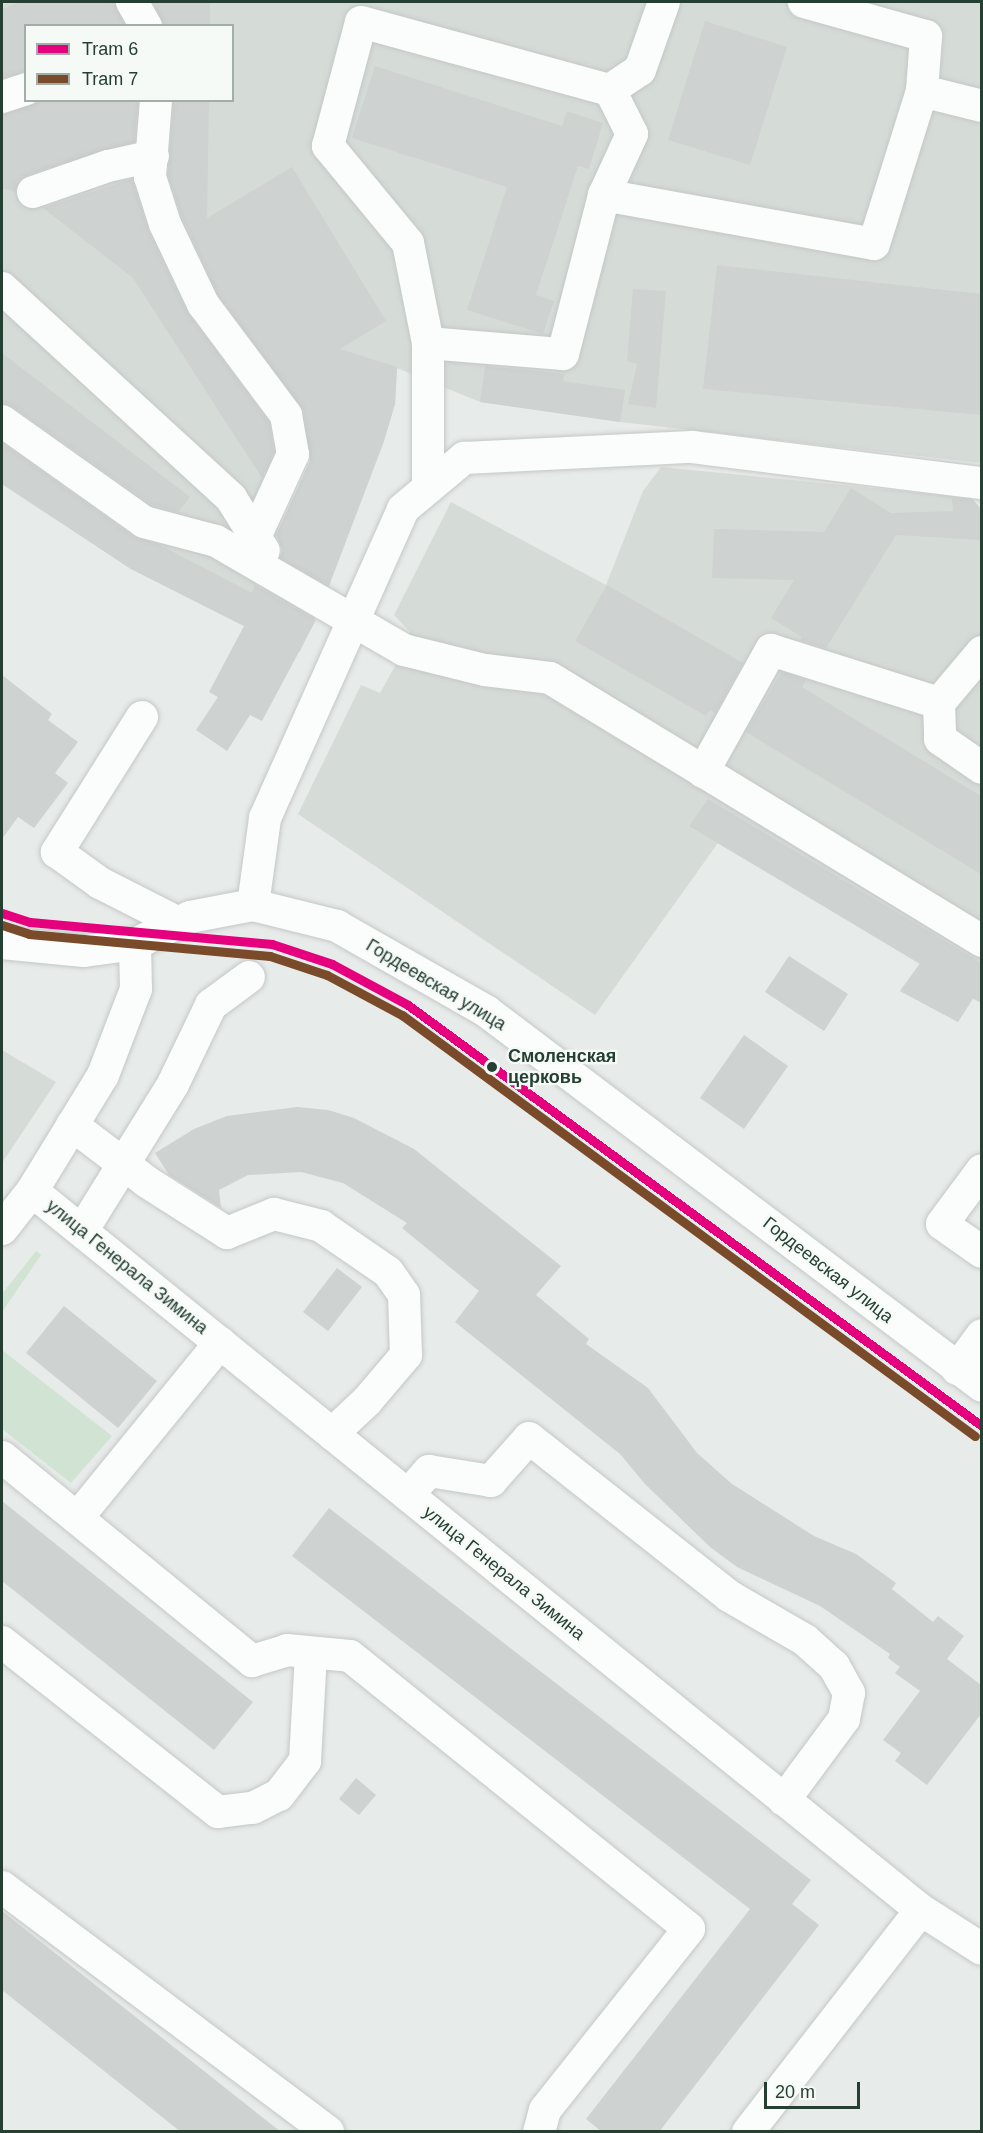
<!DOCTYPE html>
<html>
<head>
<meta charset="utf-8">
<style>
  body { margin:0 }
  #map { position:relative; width:983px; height:2133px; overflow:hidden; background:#e7ebe9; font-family:Helvetica,sans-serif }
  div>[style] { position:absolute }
  .built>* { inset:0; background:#d5dcd8 }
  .green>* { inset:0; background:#d1e3d3 }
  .building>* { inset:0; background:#ced2d0 }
  .roads { filter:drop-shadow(0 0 2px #c4c8c6) drop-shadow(0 0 2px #c4c8c6) }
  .minor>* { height:32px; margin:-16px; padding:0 16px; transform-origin:16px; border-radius:16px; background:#fbfcfc }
  .tram-1>* { height:9px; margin:-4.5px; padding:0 4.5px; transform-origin:4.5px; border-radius:4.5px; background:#e5007d }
  .tram-2>* { height:9px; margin:-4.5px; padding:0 4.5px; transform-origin:4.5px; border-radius:4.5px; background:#7a4b2a }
  .dots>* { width:16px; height:16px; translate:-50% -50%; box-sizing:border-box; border:3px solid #f6faf7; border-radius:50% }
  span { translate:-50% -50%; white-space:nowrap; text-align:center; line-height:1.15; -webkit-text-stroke:4.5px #f6faf7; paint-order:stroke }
  .street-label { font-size:18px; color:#253f32 }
  .stop-label { font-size:18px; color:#253f32; font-weight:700 }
  .left { translate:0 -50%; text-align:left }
  .frame { position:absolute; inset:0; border:3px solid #253f32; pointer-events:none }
  .legend { position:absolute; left:24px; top:24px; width:210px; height:78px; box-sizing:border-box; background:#f6faf7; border:2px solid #a2afa8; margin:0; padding:8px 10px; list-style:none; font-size:18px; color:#253f32 }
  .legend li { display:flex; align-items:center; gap:12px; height:30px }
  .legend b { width:30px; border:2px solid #a2afa8 }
  .scale { position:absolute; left:764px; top:2082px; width:96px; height:27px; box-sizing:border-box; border:3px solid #253f32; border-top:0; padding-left:8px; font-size:18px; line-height:21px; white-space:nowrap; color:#253f32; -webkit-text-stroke:4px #f6faf7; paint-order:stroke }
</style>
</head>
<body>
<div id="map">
  <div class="built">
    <div style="clip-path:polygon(evenodd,2px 2px,981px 2px,981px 463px,620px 422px,480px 402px,397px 368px,395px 404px,383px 444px,346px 425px,316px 438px,297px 464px,275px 508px,284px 514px,270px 549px,331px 581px,300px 652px,244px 626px,131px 569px,2px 484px,2px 2px,26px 26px,232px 26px,232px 100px,26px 100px,26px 26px)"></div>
    <div style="clip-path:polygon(661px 467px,971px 498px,981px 509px,982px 1003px,973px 999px,958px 1022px,900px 991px,920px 963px,718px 843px,595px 1015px,298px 814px,361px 685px,380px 693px,404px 650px,410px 632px,394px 615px,451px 502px,606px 585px,643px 491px)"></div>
    <div style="clip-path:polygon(2px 1050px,56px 1082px,2px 1163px)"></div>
  </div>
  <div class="green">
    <div style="clip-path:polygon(36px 1251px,41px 1255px,2px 1312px,2px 1294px)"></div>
    <div style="clip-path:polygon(2px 1350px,112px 1436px,71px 1483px,2px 1429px)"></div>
  </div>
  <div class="building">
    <div style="clip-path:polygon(20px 2px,114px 2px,125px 26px,26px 26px,26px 72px,2px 78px,2px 9px)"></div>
    <div style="clip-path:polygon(153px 2px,210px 2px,210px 26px,164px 26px)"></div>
    <div style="clip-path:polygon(705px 21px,787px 47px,750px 165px,668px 140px)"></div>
    <div style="clip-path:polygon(375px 66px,562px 126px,567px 111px,603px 123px,589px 169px,578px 166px,536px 295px,554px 301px,543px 334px,467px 310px,507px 187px,352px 138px)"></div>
    <div style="clip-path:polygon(40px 100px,138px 100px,135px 142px,27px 175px,19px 181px,15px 192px,2px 188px,2px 115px)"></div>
    <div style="clip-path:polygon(174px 100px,209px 100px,207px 218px,292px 167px,386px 321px,340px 349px,397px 367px,395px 404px,383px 444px,329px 586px,280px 558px,282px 550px,276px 535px,310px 461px,304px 412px,218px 295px,182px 217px,168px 175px)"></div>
    <div style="clip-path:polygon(132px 179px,149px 232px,187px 312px,269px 422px,274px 452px,262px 478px,133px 278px,43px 208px)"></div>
    <div style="clip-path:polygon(717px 265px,981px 294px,981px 415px,703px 389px)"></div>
    <div style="clip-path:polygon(633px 289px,666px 291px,656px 408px,628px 404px,637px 364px,627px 361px)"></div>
    <div style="clip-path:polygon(2px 353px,190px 497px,178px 512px,152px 505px,12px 406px,2px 403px)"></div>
    <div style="clip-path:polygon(485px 366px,564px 374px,563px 381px,625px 390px,620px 422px,480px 402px)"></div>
    <div style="clip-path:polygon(2px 443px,134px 537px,158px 544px,252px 593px,255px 585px,316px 620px,262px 721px,250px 715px,227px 751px,196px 730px,218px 697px,209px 692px,244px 626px,131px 569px,2px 484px)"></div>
    <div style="clip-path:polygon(851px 488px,891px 513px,953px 511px,952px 498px,973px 500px,981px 509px,981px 540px,896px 535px,826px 648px,800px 640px,802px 637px,771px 618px,794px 580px,712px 578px,714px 529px,824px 532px)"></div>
    <div style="clip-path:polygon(607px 585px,743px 663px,715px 713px,710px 710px,706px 716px,575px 641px)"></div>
    <div style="clip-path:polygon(782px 672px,806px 680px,802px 687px,981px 796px,981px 874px,746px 732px)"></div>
    <div style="clip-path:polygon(2px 675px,52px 714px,48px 720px,78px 742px,55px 773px,68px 783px,34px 828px,18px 817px,2px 839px)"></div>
    <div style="clip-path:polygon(708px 799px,981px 963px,981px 1003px,973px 998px,958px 1022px,900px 991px,920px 964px,689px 826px)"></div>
    <div style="clip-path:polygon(789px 956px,848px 994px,824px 1031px,765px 992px)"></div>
    <div style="clip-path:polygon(744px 1035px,788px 1066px,744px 1129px,700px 1098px)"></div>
    <div style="clip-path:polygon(297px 1107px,328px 1110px,354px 1118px,414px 1149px,561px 1266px,536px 1295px,589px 1339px,586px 1344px,648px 1388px,697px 1453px,732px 1484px,814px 1536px,856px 1554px,896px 1583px,892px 1589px,933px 1622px,938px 1616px,964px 1636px,947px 1659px,981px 1685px,981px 1714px,927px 1785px,895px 1761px,901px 1753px,883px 1740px,920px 1691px,895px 1673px,900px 1667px,888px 1658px,890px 1654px,820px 1606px,737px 1567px,710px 1547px,645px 1484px,620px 1454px,455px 1322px,479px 1291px,402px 1228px,407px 1223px,343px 1183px,301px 1172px,248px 1175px,219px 1190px,221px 1208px,169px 1175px,155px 1153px,194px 1129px,227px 1116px)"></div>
    <div style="clip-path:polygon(337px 1268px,362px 1287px,328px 1331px,303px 1312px)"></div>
    <div style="clip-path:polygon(64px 1306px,157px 1381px,118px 1428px,26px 1353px)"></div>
    <div style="clip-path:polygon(2px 1501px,253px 1702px,214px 1750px,2px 1581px)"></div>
    <div style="clip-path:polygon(329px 1508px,811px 1880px,792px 1904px,819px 1925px,659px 2132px,602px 2132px,586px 2119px,750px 1909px,292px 1556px)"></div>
    <div style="clip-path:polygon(356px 1778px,376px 1795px,359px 1815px,339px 1799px)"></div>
    <div style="clip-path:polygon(2px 1911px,113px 1999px,281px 2132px,181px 2132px,2px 1990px)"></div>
  </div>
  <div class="roads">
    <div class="minor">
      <div style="left:132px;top:2px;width:28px;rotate:60deg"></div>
      <div style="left:922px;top:91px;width:62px;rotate:14deg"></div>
      <div style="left:2px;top:97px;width:25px;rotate:-18deg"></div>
      <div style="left:156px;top:100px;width:77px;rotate:94.5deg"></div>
      <div style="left:150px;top:177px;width:49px;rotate:72.3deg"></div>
      <div style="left:165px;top:224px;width:89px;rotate:64.6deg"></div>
      <div style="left:203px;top:304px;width:139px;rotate:53.2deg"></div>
      <div style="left:286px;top:415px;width:40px;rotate:80deg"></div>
      <div style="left:293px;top:454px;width:91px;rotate:114.6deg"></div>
      <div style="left:33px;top:192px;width:79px;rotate:-19.1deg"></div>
      <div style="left:108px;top:166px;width:46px;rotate:-12.5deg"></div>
      <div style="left:604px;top:195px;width:67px;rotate:-65.3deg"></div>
      <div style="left:632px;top:134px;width:49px;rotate:-116.6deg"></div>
      <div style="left:2px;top:288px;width:311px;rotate:42.5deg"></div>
      <div style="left:231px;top:498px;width:62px;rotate:58.1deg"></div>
      <div style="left:428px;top:343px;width:135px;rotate:4.7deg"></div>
      <div style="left:563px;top:354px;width:164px;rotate:-75.5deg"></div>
      <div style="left:604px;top:195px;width:274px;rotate:10.3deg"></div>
      <div style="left:874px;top:244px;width:160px;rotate:-72.6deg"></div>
      <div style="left:922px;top:91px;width:55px;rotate:-85.8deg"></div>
      <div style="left:926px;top:36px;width:127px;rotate:-164.4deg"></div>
      <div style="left:2px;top:421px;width:174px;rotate:35.4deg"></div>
      <div style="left:144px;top:522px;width:74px;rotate:14.8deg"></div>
      <div style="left:216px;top:541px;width:217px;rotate:30.1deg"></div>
      <div style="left:404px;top:650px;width:83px;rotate:13.9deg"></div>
      <div style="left:485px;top:670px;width:65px;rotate:7deg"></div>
      <div style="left:550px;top:678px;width:506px;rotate:31.33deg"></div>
      <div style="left:428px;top:488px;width:145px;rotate:-90deg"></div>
      <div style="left:428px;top:343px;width:102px;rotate:-101.3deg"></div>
      <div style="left:408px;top:243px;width:126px;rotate:-129.5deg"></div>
      <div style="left:328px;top:146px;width:128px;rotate:-75.1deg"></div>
      <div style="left:361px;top:22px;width:258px;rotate:15.3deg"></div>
      <div style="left:610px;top:90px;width:36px;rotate:-34deg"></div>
      <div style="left:640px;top:70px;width:72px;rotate:-70.6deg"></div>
      <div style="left:982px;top:652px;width:67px;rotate:130.1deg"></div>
      <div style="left:939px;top:703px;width:36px;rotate:88deg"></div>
      <div style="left:940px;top:739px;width:51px;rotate:34.6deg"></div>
      <div style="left:142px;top:717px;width:160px;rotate:122.2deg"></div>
      <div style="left:57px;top:852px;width:53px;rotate:35.8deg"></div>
      <div style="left:100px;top:883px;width:86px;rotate:26.9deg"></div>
      <div style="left:703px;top:772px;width:140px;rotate:-60.9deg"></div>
      <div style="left:771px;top:650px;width:176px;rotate:17.5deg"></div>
      <div style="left:253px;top:905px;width:88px;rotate:-82.1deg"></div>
      <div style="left:265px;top:818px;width:338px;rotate:-65.9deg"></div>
      <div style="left:403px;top:509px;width:80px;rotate:-39.9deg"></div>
      <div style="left:464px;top:458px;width:228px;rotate:-2.8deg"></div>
      <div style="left:692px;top:447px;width:292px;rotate:7.1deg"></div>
      <div style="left:2px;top:943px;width:82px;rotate:5.6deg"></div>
      <div style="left:84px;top:951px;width:51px;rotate:-7.8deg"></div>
      <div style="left:135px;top:944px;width:61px;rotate:-26.1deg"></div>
      <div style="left:190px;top:917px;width:64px;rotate:-10.8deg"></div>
      <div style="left:253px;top:905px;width:87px;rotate:14deg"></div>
      <div style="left:337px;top:926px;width:172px;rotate:29.7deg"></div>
      <div style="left:486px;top:1011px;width:622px;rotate:37.09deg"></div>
      <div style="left:72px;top:1125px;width:94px;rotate:37.2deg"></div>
      <div style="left:147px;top:1182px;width:95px;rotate:32.5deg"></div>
      <div style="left:227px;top:1233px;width:51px;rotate:-22deg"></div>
      <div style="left:274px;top:1214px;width:49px;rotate:14.3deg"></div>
      <div style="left:321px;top:1226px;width:81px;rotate:34.5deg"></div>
      <div style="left:388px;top:1272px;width:28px;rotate:55deg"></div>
      <div style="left:404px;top:1295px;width:60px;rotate:88.1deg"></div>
      <div style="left:406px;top:1355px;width:60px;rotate:130.3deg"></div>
      <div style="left:367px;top:1401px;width:48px;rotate:136.7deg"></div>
      <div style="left:982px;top:1170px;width:67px;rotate:126.5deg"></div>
      <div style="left:942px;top:1224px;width:49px;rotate:35deg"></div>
      <div style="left:32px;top:1191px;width:1143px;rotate:38.97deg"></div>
      <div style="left:921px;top:1910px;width:72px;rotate:32.6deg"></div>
      <div style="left:2px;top:1229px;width:48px;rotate:-51.7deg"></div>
      <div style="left:32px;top:1191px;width:136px;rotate:-58.5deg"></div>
      <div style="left:103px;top:1075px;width:92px;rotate:-69deg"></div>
      <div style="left:136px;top:989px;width:45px;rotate:-91.3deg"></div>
      <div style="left:82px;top:1231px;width:173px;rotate:-58.2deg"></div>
      <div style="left:173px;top:1084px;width:88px;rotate:-64.3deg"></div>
      <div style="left:211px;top:1005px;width:47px;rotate:-36.4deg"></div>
      <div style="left:957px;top:1369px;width:42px;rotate:-53.7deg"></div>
      <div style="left:2px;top:1457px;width:323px;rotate:39.2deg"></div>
      <div style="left:252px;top:1661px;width:37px;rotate:-17deg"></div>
      <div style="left:287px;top:1650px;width:63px;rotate:5.4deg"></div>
      <div style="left:350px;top:1656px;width:435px;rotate:38.8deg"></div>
      <div style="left:689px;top:1929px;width:231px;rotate:128.5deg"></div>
      <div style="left:545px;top:2110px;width:23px;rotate:105deg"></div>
      <div style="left:408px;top:1495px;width:32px;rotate:-49deg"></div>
      <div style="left:429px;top:1471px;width:63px;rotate:9.2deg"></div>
      <div style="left:491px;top:1481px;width:57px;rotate:-48.5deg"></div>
      <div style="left:529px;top:1438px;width:255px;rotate:38.3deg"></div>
      <div style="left:729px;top:1596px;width:88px;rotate:30.1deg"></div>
      <div style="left:805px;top:1640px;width:39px;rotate:42deg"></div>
      <div style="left:834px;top:1666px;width:31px;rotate:61deg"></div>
      <div style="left:849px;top:1693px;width:26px;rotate:101deg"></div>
      <div style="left:844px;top:1719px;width:101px;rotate:126.5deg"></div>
      <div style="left:78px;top:1517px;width:225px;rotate:-50.8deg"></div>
      <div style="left:2px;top:1642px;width:275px;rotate:38.2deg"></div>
      <div style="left:218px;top:1812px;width:35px;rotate:-7deg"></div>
      <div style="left:253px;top:1808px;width:29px;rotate:-27deg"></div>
      <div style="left:279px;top:1795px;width:43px;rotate:-52.6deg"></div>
      <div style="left:305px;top:1761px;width:107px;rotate:-86.8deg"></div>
      <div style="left:2px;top:1887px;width:408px;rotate:36.9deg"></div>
      <div style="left:748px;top:2132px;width:281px;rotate:-52.1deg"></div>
    </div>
  </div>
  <div class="tram-1">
    <div style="left:2px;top:913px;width:29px;rotate:18deg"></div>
    <div style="left:30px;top:922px;width:243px;rotate:5.2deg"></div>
    <div style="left:272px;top:944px;width:63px;rotate:18.4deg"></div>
    <div style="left:332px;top:964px;width:86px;rotate:28.3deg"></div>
    <div style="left:408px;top:1005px;width:712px;rotate:36.26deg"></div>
  </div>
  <div class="tram-2">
    <div style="left:2px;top:925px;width:28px;rotate:18deg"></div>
    <div style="left:29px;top:934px;width:242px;rotate:5.2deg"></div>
    <div style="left:270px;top:956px;width:60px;rotate:18.4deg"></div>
    <div style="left:327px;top:975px;width:85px;rotate:28.1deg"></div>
    <div style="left:402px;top:1015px;width:711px;rotate:36.31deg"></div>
  </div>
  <div class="dots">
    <div style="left:492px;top:1067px;background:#253f32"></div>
  </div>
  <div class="street-label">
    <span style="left:436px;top:985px;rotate:31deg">Гордеевская улица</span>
    <span style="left:127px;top:1267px;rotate:39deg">улица Генерала Зимина</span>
    <span style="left:828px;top:1270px;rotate:38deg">Гордеевская улица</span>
    <span style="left:504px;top:1573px;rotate:39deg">улица Генерала Зимина</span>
  </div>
  <div class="stop-label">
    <span class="left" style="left:508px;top:1067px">Смоленская<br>церковь</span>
  </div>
  <div class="frame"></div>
  <ul class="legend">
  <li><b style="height:8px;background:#e5007d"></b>Tram 6</li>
  <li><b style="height:8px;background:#7a4b2a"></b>Tram 7</li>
  </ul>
  <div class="scale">20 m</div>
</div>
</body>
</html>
